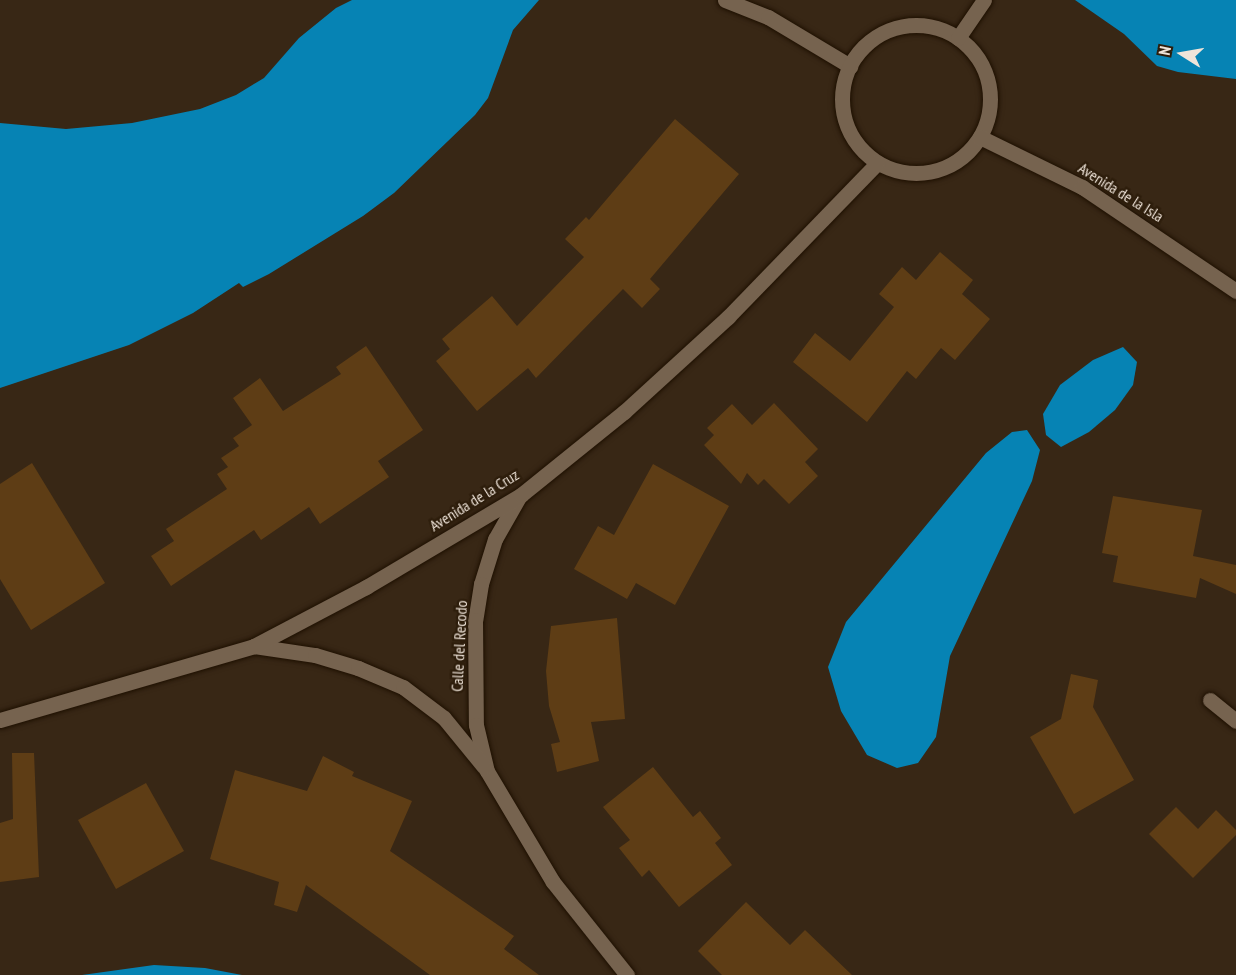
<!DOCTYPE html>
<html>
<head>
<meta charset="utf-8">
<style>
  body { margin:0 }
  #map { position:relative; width:1236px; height:975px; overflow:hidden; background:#382715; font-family:"PT Sans Narrow",sans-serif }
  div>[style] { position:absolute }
  .water>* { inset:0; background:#0683b4 }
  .building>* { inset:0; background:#5e3d15 }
  .roads { filter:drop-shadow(0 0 2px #1e1001) drop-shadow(0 0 2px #1e1001) }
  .street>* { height:15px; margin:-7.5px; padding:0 7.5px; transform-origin:7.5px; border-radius:7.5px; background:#76634f }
  .street>.ring { margin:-7.5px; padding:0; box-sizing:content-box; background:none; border:15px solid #76634f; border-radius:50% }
  span { translate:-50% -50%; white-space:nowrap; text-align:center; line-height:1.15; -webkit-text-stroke:5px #2d1d0b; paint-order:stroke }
  .street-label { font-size:16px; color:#efe4d9 }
  .north { position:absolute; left:1152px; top:24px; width:60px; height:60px; -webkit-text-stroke:4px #2d1d0b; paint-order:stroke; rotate:281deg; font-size:16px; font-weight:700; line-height:24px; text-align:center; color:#efe4d9 }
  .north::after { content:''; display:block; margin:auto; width:21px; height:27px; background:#efe4d9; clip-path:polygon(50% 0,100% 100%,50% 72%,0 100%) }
</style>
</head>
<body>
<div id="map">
  <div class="water">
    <div style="clip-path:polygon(352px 0,539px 0,513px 30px,488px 98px,475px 115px,394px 193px,363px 216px,269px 274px,243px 287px,239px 283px,193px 313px,129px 345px,0 388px,0 123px,66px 129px,132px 123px,200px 109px,236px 95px,264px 78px,299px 38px,336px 8px)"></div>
    <div style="clip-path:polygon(1075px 0,1236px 0,1236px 79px,1178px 72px,1157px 66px,1124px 34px)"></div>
    <div style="clip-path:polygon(1123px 347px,1137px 362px,1133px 385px,1115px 410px,1089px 432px,1061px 447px,1046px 435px,1043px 414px,1060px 385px,1093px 360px)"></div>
    <div style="clip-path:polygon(1027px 430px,1040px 450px,1032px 481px,950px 656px,936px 737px,918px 763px,897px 768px,867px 755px,841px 711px,828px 667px,846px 622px,986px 453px,1012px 432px)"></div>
    <div style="clip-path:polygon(154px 965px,205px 968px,242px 975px,82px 975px)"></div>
  </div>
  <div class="building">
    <div style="clip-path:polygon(675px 119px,739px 174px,650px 279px,660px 289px,642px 308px,623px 289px,536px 378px,528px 368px,477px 411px,436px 361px,450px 349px,442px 339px,492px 296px,517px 326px,584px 257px,565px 239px,586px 217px,589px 220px)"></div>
    <div style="clip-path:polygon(940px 252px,973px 280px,962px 294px,990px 319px,955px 360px,941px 348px,916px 379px,907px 371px,867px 422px,793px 362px,815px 333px,850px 361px,894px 307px,879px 294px,902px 267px,916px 280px)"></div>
    <div style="clip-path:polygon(366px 346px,423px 430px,378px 461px,389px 477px,320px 524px,309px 507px,261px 540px,254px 530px,171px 586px,151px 556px,174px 541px,166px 529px,227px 489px,217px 474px,228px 467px,221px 458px,239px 446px,233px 438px,252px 425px,233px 398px,260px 378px,283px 411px,341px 374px,336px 367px)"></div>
    <div style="clip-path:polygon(774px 403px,818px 449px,805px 462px,818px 476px,789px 504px,764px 479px,758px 485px,747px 473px,741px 484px,704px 445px,714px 435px,707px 428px,732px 404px,752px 425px)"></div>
    <div style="clip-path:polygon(32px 463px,105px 583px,31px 630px,0 579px,0 484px)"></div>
    <div style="clip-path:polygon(653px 464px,729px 506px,675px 605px,636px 583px,627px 599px,574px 569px,598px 526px,614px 535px)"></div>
    <div style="clip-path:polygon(1113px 496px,1202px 510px,1193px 556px,1236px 565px,1236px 594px,1200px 578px,1196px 598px,1113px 582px,1118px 556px,1102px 553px)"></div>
    <div style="clip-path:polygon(617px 618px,625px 719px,591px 722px,599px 761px,557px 772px,551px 744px,560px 742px,549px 706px,546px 671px,551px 626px)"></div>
    <div style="clip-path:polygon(1071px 674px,1098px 680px,1093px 707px,1134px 780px,1074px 814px,1030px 737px,1061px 719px)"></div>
    <div style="clip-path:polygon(12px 753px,34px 753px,39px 877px,0 882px,0 823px,13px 819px)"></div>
    <div style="clip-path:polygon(323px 756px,354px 772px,352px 776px,412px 801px,390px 851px,514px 936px,504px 949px,539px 975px,430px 975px,306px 885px,297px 912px,274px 905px,279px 882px,210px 859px,235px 770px,307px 791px)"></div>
    <div style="clip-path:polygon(653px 767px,693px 817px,700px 811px,721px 838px,715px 843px,732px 865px,679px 907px,649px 870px,642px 877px,619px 848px,630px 840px,603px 807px)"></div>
    <div style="clip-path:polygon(146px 783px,184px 851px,116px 889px,78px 820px)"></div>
    <div style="clip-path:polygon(1176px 807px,1198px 829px,1216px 810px,1236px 830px,1236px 835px,1193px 878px,1149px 834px)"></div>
    <div style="clip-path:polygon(746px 902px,790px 945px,805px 930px,852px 975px,722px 975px,698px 951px)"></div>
  </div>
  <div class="roads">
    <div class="street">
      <div style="left:725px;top:0;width:46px;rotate:21.6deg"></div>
      <div style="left:768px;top:17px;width:96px;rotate:30.9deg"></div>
      <div class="ring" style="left:842px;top:25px;width:133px;height:133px"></div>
      <div style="left:958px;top:38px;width:46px;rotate:-55.6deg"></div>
      <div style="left:980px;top:137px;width:114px;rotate:26.1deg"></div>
      <div style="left:1082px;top:187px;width:186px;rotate:34deg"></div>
      <div style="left:519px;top:497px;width:48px;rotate:119.7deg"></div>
      <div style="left:495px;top:539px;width:47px;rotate:107.3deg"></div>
      <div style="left:481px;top:584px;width:36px;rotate:99deg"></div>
      <div style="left:475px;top:620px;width:105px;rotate:89.5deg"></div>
      <div style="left:476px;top:725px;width:47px;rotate:76.6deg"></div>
      <div style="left:487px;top:771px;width:129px;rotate:59.3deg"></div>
      <div style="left:553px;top:882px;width:119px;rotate:51.5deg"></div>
      <div style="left:254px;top:646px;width:62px;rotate:8.4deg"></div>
      <div style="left:315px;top:655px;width:45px;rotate:16.8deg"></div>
      <div style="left:358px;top:668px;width:49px;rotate:22.9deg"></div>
      <div style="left:403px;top:687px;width:51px;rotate:37.1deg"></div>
      <div style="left:444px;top:718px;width:63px;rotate:50.8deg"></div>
      <div style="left:1210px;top:700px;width:33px;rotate:39deg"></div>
      <div style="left:0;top:720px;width:265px;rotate:-16.2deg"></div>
      <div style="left:254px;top:646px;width:127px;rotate:-27.8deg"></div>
      <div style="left:366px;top:587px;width:180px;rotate:-30.7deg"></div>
      <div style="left:521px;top:495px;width:132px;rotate:-38.9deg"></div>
      <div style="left:624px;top:412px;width:141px;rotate:-42.4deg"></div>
      <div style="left:728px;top:317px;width:214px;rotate:-45.9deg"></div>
    </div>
  </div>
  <div class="street-label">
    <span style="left:1121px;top:192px;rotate:32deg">Avenida de la Isla</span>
    <span style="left:474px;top:500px;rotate:-32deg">Avenida de la Cruz</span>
    <span style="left:459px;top:646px;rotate:-87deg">Calle del Recodo</span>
  </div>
  <div class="north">N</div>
</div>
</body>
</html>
